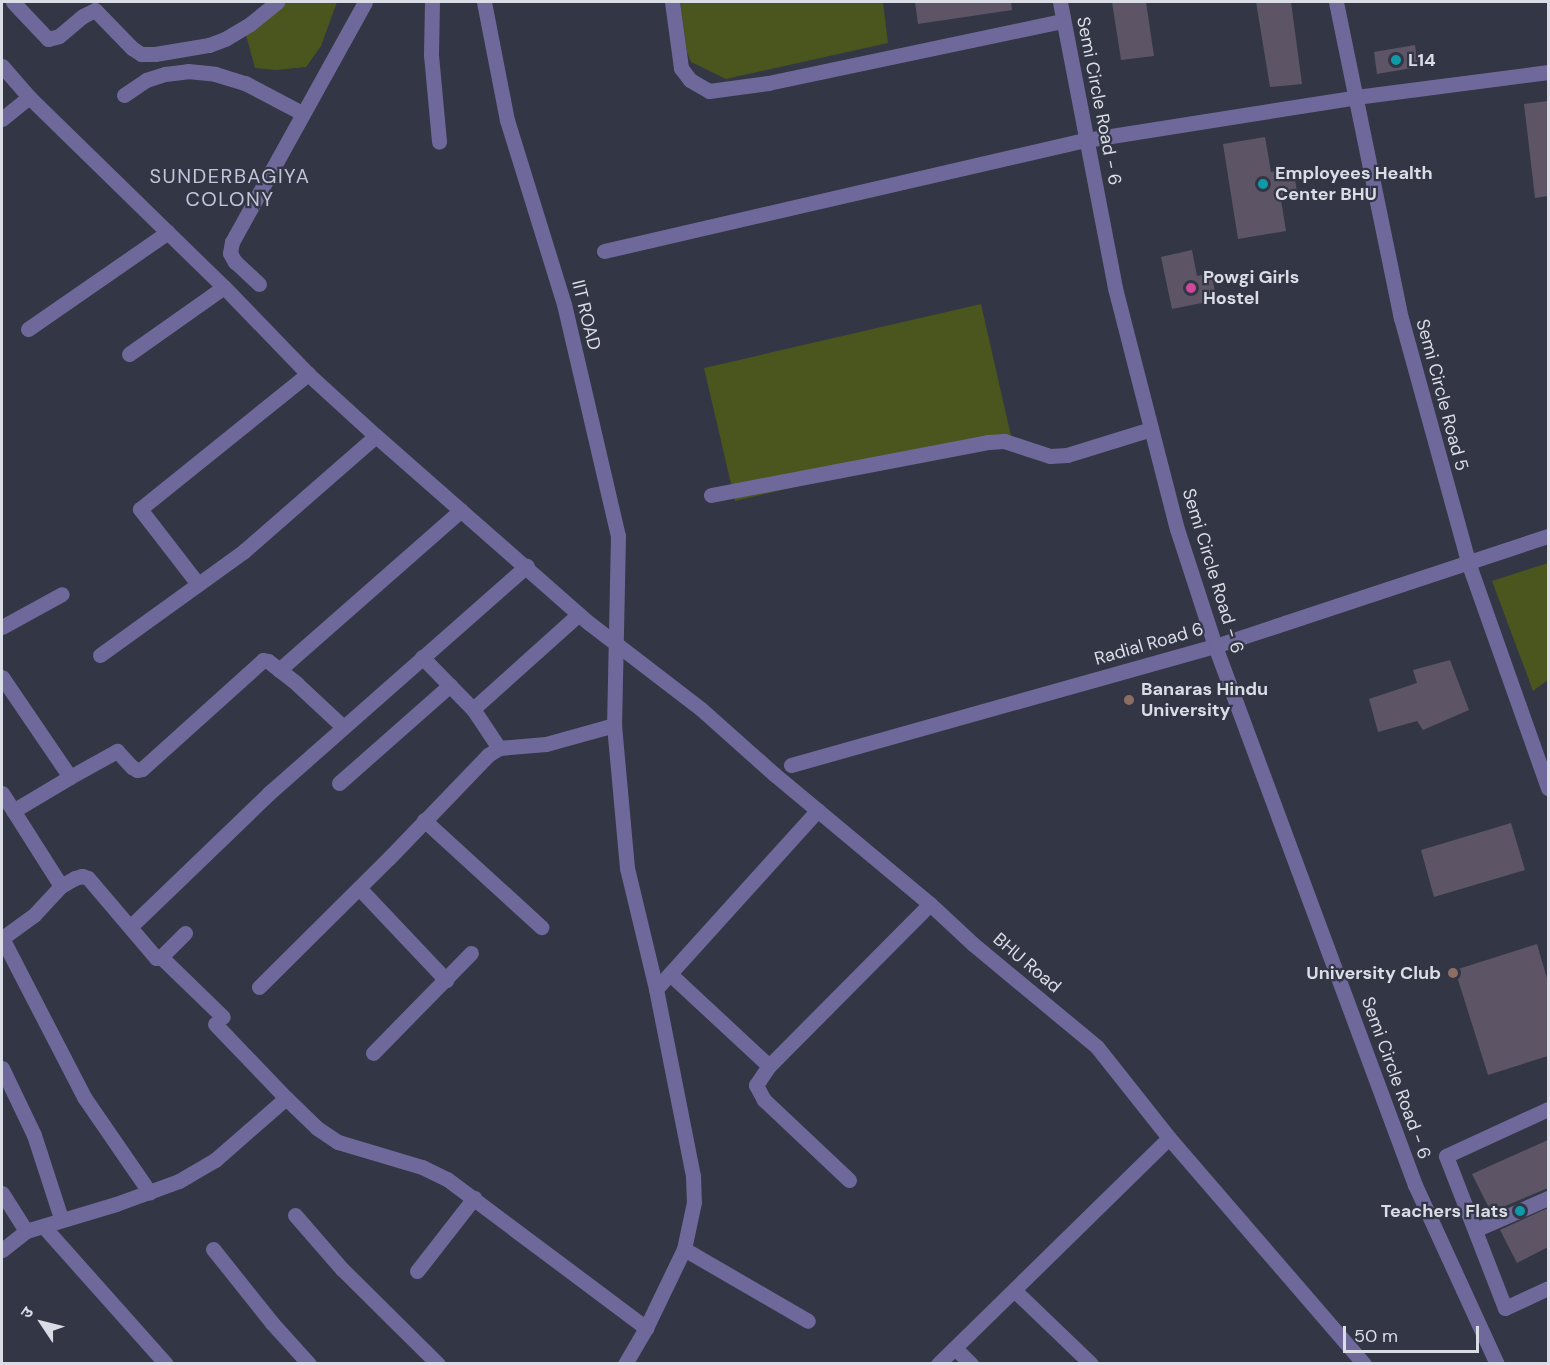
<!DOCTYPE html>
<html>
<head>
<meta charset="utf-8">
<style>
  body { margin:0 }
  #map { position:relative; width:1550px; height:1365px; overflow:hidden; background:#333645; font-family:"DM Sans","Noto Sans Devanagari",sans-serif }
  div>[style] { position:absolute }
  .green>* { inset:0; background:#4b551e }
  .building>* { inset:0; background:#5d5565 }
  .minor>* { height:15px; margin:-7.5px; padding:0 7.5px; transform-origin:7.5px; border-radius:7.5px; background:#6f689a }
  .dots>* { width:16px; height:16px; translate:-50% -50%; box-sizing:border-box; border:3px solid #333645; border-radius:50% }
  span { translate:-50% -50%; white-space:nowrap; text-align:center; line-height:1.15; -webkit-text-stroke:4.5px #333645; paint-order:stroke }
  .poi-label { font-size:18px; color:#dadce6; font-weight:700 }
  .left { translate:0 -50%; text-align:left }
  .right { translate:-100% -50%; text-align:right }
  .street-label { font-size:18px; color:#dadce6 }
  .neighbourhood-label { font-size:20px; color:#c1c6d9; letter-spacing:1.5px }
  .frame { position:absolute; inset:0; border:3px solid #dadce6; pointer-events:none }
  .north { position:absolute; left:12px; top:1293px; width:60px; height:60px; -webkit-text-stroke:4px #333645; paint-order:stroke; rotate:305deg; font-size:16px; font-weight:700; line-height:24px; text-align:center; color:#dadce6 }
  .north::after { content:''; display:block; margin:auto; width:21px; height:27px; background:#dadce6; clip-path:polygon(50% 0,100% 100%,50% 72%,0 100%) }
  .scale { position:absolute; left:1343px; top:1326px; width:136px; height:27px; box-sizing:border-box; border:3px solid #dadce6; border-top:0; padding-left:8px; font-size:18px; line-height:21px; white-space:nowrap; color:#dadce6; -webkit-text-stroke:4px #333645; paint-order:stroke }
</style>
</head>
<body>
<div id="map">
  <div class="green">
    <div style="clip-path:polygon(284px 2px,337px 2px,321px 46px,306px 67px,276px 70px,255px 68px,246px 35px)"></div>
    <div style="clip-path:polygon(680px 2px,883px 2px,888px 43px,726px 79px,691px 62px,687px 52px)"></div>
    <div style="clip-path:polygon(981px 304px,1011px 436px,735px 501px,704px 368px)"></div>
    <div style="clip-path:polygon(1548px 563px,1548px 680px,1533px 691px,1492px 581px)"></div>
  </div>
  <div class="building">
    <div style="clip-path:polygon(915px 2px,1011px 2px,1012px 10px,918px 24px)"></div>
    <div style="clip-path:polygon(1112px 2px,1146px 2px,1154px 56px,1121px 60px)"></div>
    <div style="clip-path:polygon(1256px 2px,1291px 2px,1302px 84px,1270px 87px)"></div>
    <div style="clip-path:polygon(1415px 45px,1418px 67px,1377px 74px,1374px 52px)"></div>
    <div style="clip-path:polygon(1548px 101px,1548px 196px,1535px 198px,1524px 104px)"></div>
    <div style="clip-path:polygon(1265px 137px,1271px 172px,1293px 168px,1298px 197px,1281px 200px,1286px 231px,1238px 239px,1223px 144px)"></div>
    <div style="clip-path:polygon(1192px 250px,1197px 276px,1211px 273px,1217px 300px,1172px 309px,1161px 257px)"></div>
    <div style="clip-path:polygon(1450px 660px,1469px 710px,1423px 730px,1417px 721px,1378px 732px,1369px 699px,1417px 683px,1413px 670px)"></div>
    <div style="clip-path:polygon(1511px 823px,1525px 870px,1434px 897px,1421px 850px)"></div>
    <div style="clip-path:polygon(1537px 944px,1548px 982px,1548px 1056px,1488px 1075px,1455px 970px)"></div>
    <div style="clip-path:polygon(1548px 1140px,1548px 1188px,1491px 1212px,1472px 1174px)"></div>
    <div style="clip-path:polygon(1548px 1208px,1548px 1247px,1517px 1263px,1500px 1230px)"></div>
  </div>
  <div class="minor">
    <div style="left:13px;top:2px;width:51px;rotate:46.6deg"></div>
    <div style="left:48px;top:39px;width:11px;rotate:-15deg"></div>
    <div style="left:59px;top:36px;width:31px;rotate:-40deg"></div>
    <div style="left:83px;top:16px;width:13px;rotate:-27deg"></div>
    <div style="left:95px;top:10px;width:53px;rotate:45.8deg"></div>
    <div style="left:132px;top:48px;width:11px;rotate:34deg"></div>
    <div style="left:141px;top:54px;width:14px"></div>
    <div style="left:155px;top:54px;width:55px;rotate:-9.5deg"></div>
    <div style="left:209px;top:45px;width:17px;rotate:-21deg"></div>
    <div style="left:225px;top:39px;width:29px;rotate:-31deg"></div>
    <div style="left:250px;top:24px;width:35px;rotate:-39deg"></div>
    <div style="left:432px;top:2px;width:53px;rotate:91.1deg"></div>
    <div style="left:431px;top:55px;width:87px;rotate:84.7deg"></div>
    <div style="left:484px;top:2px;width:120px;rotate:79deg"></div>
    <div style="left:507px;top:120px;width:193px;rotate:72.8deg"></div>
    <div style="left:564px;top:304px;width:238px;rotate:76.9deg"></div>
    <div style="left:618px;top:536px;width:189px;rotate:91.2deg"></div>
    <div style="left:614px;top:725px;width:144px;rotate:84.8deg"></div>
    <div style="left:627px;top:868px;width:124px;rotate:76.5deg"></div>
    <div style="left:656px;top:989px;width:191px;rotate:78.8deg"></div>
    <div style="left:693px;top:1176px;width:26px;rotate:88deg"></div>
    <div style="left:694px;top:1202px;width:48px;rotate:102deg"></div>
    <div style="left:684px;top:1249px;width:88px;rotate:115.7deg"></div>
    <div style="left:646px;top:1328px;width:42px;rotate:120.3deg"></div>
    <div style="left:672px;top:2px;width:67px;rotate:82.2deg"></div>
    <div style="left:681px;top:68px;width:15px;rotate:53deg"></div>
    <div style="left:690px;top:80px;width:22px;rotate:30deg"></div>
    <div style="left:709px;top:91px;width:60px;rotate:-7.7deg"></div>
    <div style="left:768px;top:83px;width:301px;rotate:-11.9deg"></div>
    <div style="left:1060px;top:2px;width:291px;rotate:79.1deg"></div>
    <div style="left:1115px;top:288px;width:249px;rotate:75.6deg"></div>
    <div style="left:1177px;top:529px;width:123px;rotate:72deg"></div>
    <div style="left:1215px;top:646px;width:575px;rotate:69.64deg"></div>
    <div style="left:1415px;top:1185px;width:197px;rotate:65.4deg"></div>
    <div style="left:1336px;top:2px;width:323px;rotate:78.4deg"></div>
    <div style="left:1401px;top:318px;width:253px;rotate:74.6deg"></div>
    <div style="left:1468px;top:562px;width:240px;rotate:70.5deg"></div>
    <div style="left:2px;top:66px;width:41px;rotate:48.9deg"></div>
    <div style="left:29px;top:97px;width:272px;rotate:44.3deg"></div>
    <div style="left:224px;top:287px;width:121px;rotate:46deg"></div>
    <div style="left:308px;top:374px;width:92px;rotate:42.4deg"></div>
    <div style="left:376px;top:436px;width:283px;rotate:41.3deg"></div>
    <div style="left:589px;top:623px;width:141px;rotate:37.5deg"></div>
    <div style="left:701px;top:709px;width:98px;rotate:41.7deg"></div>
    <div style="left:774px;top:774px;width:203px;rotate:39.8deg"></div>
    <div style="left:930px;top:904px;width:59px;rotate:42.9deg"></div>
    <div style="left:973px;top:944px;width:161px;rotate:39.7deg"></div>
    <div style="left:1097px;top:1047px;width:116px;rotate:51.6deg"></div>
    <div style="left:1169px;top:1138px;width:298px;rotate:49.2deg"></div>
    <div style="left:124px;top:95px;width:27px;rotate:-34deg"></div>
    <div style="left:146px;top:80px;width:20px;rotate:-18deg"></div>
    <div style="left:165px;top:74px;width:23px;rotate:-7deg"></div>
    <div style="left:188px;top:71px;width:27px;rotate:6deg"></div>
    <div style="left:215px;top:74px;width:31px;rotate:17deg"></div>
    <div style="left:245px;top:83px;width:64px;rotate:27.8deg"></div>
    <div style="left:2px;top:119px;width:35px;rotate:-39deg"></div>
    <div style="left:604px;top:251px;width:495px;rotate:-13deg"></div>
    <div style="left:1086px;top:140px;width:273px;rotate:-9deg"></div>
    <div style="left:1356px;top:97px;width:194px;rotate:-7.4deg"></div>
    <div style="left:259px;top:284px;width:33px;rotate:-137deg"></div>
    <div style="left:235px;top:262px;width:10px;rotate:-119deg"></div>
    <div style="left:230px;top:253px;width:11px;rotate:-80deg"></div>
    <div style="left:232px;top:242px;width:274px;rotate:-61deg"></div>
    <div style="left:28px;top:329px;width:170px;rotate:-34.7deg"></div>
    <div style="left:129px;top:354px;width:116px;rotate:-35.2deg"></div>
    <div style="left:711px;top:495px;width:283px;rotate:-10.8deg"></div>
    <div style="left:989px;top:442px;width:15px;rotate:-4deg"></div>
    <div style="left:1004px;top:441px;width:48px;rotate:18.1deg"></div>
    <div style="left:1050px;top:456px;width:17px;rotate:-3deg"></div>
    <div style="left:1067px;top:455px;width:88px;rotate:-17.2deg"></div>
    <div style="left:198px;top:584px;width:95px;rotate:-127.7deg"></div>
    <div style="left:140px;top:509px;width:216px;rotate:-38.8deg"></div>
    <div style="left:2px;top:627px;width:68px;rotate:-28.8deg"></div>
    <div style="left:100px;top:655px;width:178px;rotate:-35.8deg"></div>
    <div style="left:244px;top:551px;width:175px;rotate:-41.1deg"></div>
    <div style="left:422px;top:657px;width:73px;rotate:45.6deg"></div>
    <div style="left:473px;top:709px;width:47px;rotate:56.3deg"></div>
    <div style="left:279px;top:670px;width:242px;rotate:-41.3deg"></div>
    <div style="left:2px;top:677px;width:121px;rotate:55.8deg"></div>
    <div style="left:70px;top:777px;width:66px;rotate:149.2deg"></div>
    <div style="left:473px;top:709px;width:142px;rotate:-41.9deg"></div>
    <div style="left:791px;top:765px;width:440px;rotate:-15.7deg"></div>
    <div style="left:1215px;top:646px;width:351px;rotate:-18.3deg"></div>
    <div style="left:70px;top:777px;width:54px;rotate:-29deg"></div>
    <div style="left:117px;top:751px;width:22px;rotate:47deg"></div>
    <div style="left:132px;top:767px;width:6px;rotate:31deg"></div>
    <div style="left:137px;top:770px;width:5px;rotate:-11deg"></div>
    <div style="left:142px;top:769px;width:163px;rotate:-42deg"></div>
    <div style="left:263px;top:660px;width:5px;rotate:11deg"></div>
    <div style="left:268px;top:661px;width:37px;rotate:38deg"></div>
    <div style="left:297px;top:684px;width:62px;rotate:43deg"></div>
    <div style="left:339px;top:783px;width:148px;rotate:-41.4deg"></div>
    <div style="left:2px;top:793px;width:110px;rotate:57.6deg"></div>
    <div style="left:61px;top:886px;width:40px;rotate:133deg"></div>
    <div style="left:34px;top:915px;width:39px;rotate:144deg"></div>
    <div style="left:2px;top:938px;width:179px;rotate:62.7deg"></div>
    <div style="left:84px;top:1097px;width:116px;rotate:55.5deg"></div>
    <div style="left:424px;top:820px;width:159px;rotate:42.4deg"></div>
    <div style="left:61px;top:886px;width:16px;rotate:-30deg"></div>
    <div style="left:75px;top:878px;width:7px;rotate:-16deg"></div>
    <div style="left:82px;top:876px;width:6px;rotate:18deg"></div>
    <div style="left:88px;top:878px;width:105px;rotate:49.6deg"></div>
    <div style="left:156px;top:958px;width:5px;rotate:-11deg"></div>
    <div style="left:161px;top:957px;width:34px;rotate:-45deg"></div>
    <div style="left:359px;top:888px;width:127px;rotate:46.6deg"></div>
    <div style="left:130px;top:927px;width:192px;rotate:-43.9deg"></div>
    <div style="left:268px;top:794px;width:345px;rotate:-41.4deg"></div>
    <div style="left:161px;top:957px;width:86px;rotate:44.1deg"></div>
    <div style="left:670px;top:974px;width:135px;rotate:42.9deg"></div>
    <div style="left:259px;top:987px;width:183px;rotate:-44.8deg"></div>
    <div style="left:389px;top:858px;width:143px;rotate:-46.1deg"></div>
    <div style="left:488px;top:755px;width:13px;rotate:-32deg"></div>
    <div style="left:499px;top:748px;width:47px;rotate:-4.9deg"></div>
    <div style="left:546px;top:744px;width:71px;rotate:-15.6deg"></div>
    <div style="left:656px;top:989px;width:241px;rotate:-47.9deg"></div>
    <div style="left:215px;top:1024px;width:103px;rotate:46.2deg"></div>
    <div style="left:373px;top:1053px;width:140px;rotate:-45.6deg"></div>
    <div style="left:2px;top:1068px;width:74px;rotate:64.5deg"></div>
    <div style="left:34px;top:1135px;width:87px;rotate:72deg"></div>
    <div style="left:1548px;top:1109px;width:112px;rotate:155.3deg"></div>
    <div style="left:1446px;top:1156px;width:163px;rotate:68.8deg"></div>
    <div style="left:1505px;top:1308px;width:47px;rotate:-24.9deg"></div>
    <div style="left:849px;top:1180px;width:117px;rotate:-136.7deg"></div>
    <div style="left:764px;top:1100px;width:17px;rotate:-118deg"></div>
    <div style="left:756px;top:1085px;width:23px;rotate:-56deg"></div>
    <div style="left:769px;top:1066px;width:228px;rotate:-45.2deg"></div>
    <div style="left:2px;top:1193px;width:45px;rotate:57.7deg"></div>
    <div style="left:295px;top:1215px;width:72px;rotate:49deg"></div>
    <div style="left:342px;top:1269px;width:135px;rotate:44.7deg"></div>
    <div style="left:44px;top:1227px;width:183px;rotate:48.3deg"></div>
    <div style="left:1475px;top:1230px;width:80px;rotate:-23.7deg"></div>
    <div style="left:213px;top:1249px;width:95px;rotate:51.4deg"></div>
    <div style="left:272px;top:1323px;width:55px;rotate:47.9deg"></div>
    <div style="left:684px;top:1249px;width:143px;rotate:30.1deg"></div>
    <div style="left:2px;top:1250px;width:31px;rotate:-38deg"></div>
    <div style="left:26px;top:1231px;width:94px;rotate:-16.7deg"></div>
    <div style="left:116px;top:1204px;width:67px;rotate:-20.1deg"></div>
    <div style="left:179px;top:1181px;width:42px;rotate:-30.3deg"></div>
    <div style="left:215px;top:1160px;width:94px;rotate:-41.1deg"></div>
    <div style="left:286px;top:1098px;width:43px;rotate:44.1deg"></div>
    <div style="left:317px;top:1128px;width:25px;rotate:34deg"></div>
    <div style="left:338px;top:1142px;width:88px;rotate:16.6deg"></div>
    <div style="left:422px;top:1167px;width:28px;rotate:26deg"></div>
    <div style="left:447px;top:1179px;width:249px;rotate:36.8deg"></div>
    <div style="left:417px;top:1271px;width:93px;rotate:-52deg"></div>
    <div style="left:1015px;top:1291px;width:105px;rotate:43.8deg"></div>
    <div style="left:955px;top:1348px;width:23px;rotate:45deg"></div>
    <div style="left:938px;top:1364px;width:323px;rotate:-44.4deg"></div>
  </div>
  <div class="dots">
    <div style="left:1396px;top:60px;background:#0f9aa8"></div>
    <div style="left:1263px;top:184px;background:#0f9aa8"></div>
    <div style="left:1191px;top:288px;background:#d1479c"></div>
    <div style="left:1129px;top:700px;background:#8d6e63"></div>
    <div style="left:1453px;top:973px;background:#8d6e63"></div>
    <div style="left:1520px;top:1211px;background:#0f9aa8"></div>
  </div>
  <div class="poi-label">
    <span class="left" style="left:1408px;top:60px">L14</span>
    <span class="left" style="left:1275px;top:184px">Employees Health<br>Center BHU</span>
    <span class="left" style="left:1203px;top:288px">Powgi Girls<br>Hostel</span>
    <span class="left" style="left:1141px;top:700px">Banaras Hindu<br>University</span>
    <span class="right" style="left:1441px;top:973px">University Club</span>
    <span class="right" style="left:1508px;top:1211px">Teachers Flats</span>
  </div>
  <div class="street-label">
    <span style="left:1099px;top:101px;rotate:79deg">Semi Circle Road - 6</span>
    <span style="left:586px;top:315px;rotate:76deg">IIT ROAD</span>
    <span style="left:1442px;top:395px;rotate:75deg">Semi Circle Road 5</span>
    <span style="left:1213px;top:571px;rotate:73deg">Semi Circle Road - 6</span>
    <span style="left:1149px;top:644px;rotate:-16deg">Radial Road 6</span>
    <span style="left:1027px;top:963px;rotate:40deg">BHU Road</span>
    <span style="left:1396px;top:1078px;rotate:70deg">Semi Circle Road - 6</span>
  </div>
  <div class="neighbourhood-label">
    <span style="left:230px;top:188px">SUNDERBAGIYA<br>COLONY</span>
  </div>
  <div class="frame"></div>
  <div class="north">उ</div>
  <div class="scale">50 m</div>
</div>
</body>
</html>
